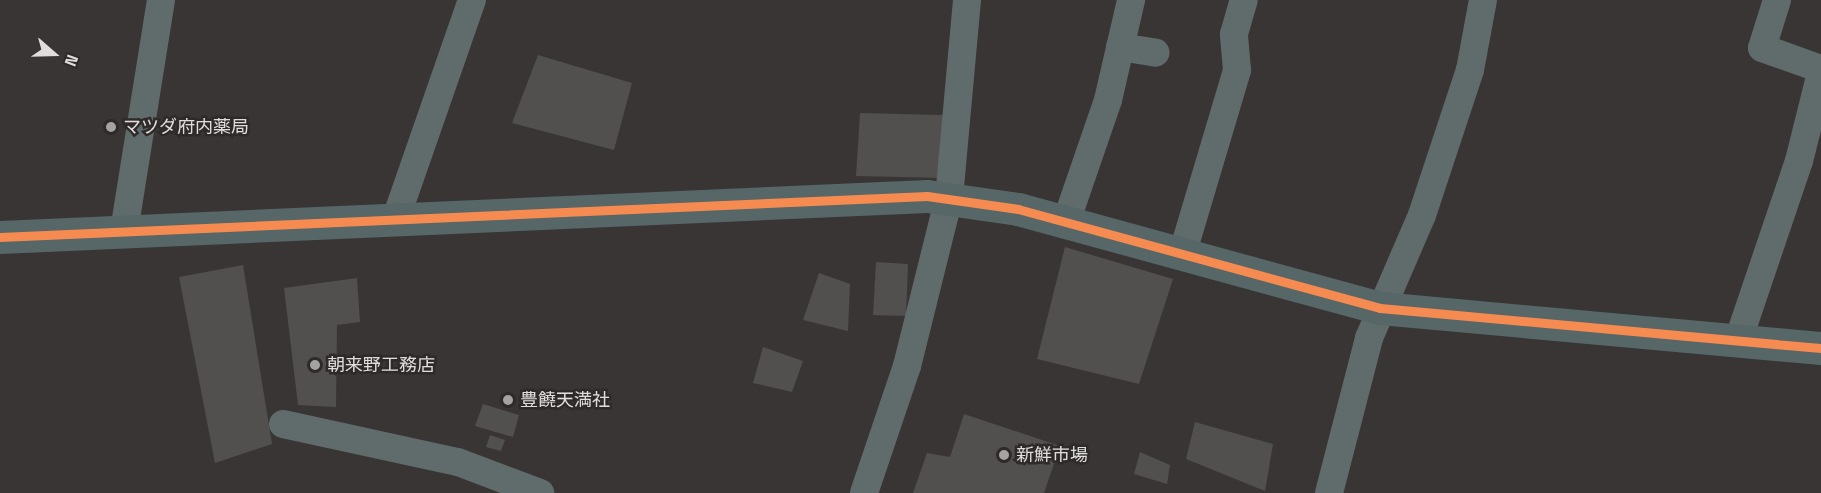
<!DOCTYPE html>
<html>
<head>
<meta charset="utf-8">
<style>
  body { margin:0 }
  #map { position:relative; width:1821px; height:493px; overflow:hidden; background:#383534; font-family:"Space Grotesk","Noto Sans JP",sans-serif }
  div>[style] { position:absolute }
  .building>* { inset:0; background:#524f4f }
  .street>* { height:28px; margin:-14px; padding:0 14px; transform-origin:14px; border-radius:14px; background:#606b6b }
  .secondary>* { height:33px; margin:-16.5px; padding:0 16.5px; transform-origin:16.5px; border-radius:16.5px; background:#576666 }
  .cycleway>* { height:9px; margin:-4.5px; padding:0 4.5px; transform-origin:4.5px; border-radius:4.5px; background:#f68b52 }
  .dots>* { width:16px; height:16px; translate:-50% -50%; box-sizing:border-box; border:3px solid #2e2a29; border-radius:50% }
  span { translate:-50% -50%; white-space:nowrap; text-align:center; line-height:1.15; -webkit-text-stroke:5px #2e2a29; paint-order:stroke }
  .poi-label { font-size:18px; color:#e0dddd }
  .left { translate:0 -50%; text-align:left }
  .north { position:absolute; left:24px; top:24px; width:60px; height:60px; -webkit-text-stroke:4px #2e2a29; paint-order:stroke; rotate:110deg; font-size:16px; font-weight:700; line-height:24px; text-align:center; color:#e0dddd }
  .north::after { content:''; display:block; margin:auto; width:21px; height:27px; background:#e0dddd; clip-path:polygon(50% 0,100% 100%,50% 72%,0 100%) }
</style>
</head>
<body>
<div id="map">
  <div class="building">
    <div style="clip-path:polygon(538px 55px,632px 83px,614px 150px,512px 123px)"></div>
    <div style="clip-path:polygon(860px 113px,943px 115px,942px 178px,856px 176px)"></div>
    <div style="clip-path:polygon(1065px 247px,1173px 279px,1139px 384px,1037px 359px)"></div>
    <div style="clip-path:polygon(876px 262px,908px 264px,906px 316px,873px 315px)"></div>
    <div style="clip-path:polygon(243px 265px,272px 444px,215px 463px,179px 277px)"></div>
    <div style="clip-path:polygon(819px 273px,850px 284px,848px 331px,803px 320px)"></div>
    <div style="clip-path:polygon(357px 278px,360px 322px,337px 325px,336px 407px,298px 405px,284px 288px)"></div>
    <div style="clip-path:polygon(763px 347px,803px 361px,792px 392px,753px 383px)"></div>
    <div style="clip-path:polygon(483px 404px,519px 415px,513px 437px,475px 426px)"></div>
    <div style="clip-path:polygon(964px 414px,1060px 446px,1044px 493px,913px 493px,927px 453px,950px 457px)"></div>
    <div style="clip-path:polygon(1195px 422px,1273px 444px,1265px 491px,1186px 459px)"></div>
    <div style="clip-path:polygon(490px 435px,505px 440px,501px 451px,486px 447px)"></div>
    <div style="clip-path:polygon(1140px 452px,1170px 465px,1167px 484px,1134px 474px)"></div>
  </div>
  <div class="street">
    <div style="left:1777px;top:0;width:50px;rotate:107.4deg"></div>
    <div style="left:1762px;top:48px;width:63px;rotate:19.6deg"></div>
    <div style="left:1120px;top:47px;width:36px;rotate:9deg"></div>
    <div style="left:396px;top:218px;width:231px;rotate:-70.8deg"></div>
    <div style="left:1066px;top:222px;width:129px;rotate:-71deg"></div>
    <div style="left:1108px;top:100px;width:103px;rotate:-77deg"></div>
    <div style="left:124px;top:231px;width:234px;rotate:-80.9deg"></div>
    <div style="left:1182px;top:255px;width:193px;rotate:-73.4deg"></div>
    <div style="left:1237px;top:70px;width:36px;rotate:-95deg"></div>
    <div style="left:1234px;top:34px;width:35px;rotate:-74deg"></div>
    <div style="left:1738px;top:341px;width:190px;rotate:-71.3deg"></div>
    <div style="left:1799px;top:161px;width:91px;rotate:-76deg"></div>
    <div style="left:283px;top:424px;width:179px;rotate:12.3deg"></div>
    <div style="left:458px;top:462px;width:88px;rotate:20.7deg"></div>
    <div style="left:864px;top:493px;width:134px;rotate:-71.3deg"></div>
    <div style="left:907px;top:366px;width:173px;rotate:-76deg"></div>
    <div style="left:949px;top:198px;width:199px;rotate:-84.8deg"></div>
    <div style="left:1329px;top:493px;width:160px;rotate:-75.5deg"></div>
    <div style="left:1369px;top:338px;width:134px;rotate:-66.7deg"></div>
    <div style="left:1422px;top:215px;width:153px;rotate:-71.7deg"></div>
    <div style="left:1470px;top:70px;width:71px;rotate:-79.5deg"></div>
  </div>
  <div class="secondary">
    <div style="left:0;top:237px;width:928px;rotate:-2.53deg"></div>
    <div style="left:927px;top:196px;width:92px;rotate:8.1deg"></div>
    <div style="left:1018px;top:209px;width:375px;rotate:15.3deg"></div>
    <div style="left:1380px;top:308px;width:443px;rotate:5.2deg"></div>
  </div>
  <div class="cycleway">
    <div style="left:0;top:237px;width:928px;rotate:-2.53deg"></div>
    <div style="left:927px;top:196px;width:92px;rotate:8.1deg"></div>
    <div style="left:1018px;top:209px;width:375px;rotate:15.3deg"></div>
    <div style="left:1380px;top:308px;width:443px;rotate:5.2deg"></div>
  </div>
  <div class="dots">
    <div style="left:111px;top:127px;background:#a5a2a2"></div>
    <div style="left:315px;top:365px;background:#a5a2a2"></div>
    <div style="left:508px;top:400px;background:#a5a2a2"></div>
    <div style="left:1004px;top:455px;background:#a5a2a2"></div>
  </div>
  <div class="poi-label">
    <span class="left" style="left:123px;top:127px">マツダ府内薬局</span>
    <span class="left" style="left:327px;top:365px">朝来野工務店</span>
    <span class="left" style="left:520px;top:400px">豊饒天満社</span>
    <span class="left" style="left:1016px;top:455px">新鮮市場</span>
  </div>
  <div class="north">N</div>
</div>
</body>
</html>
